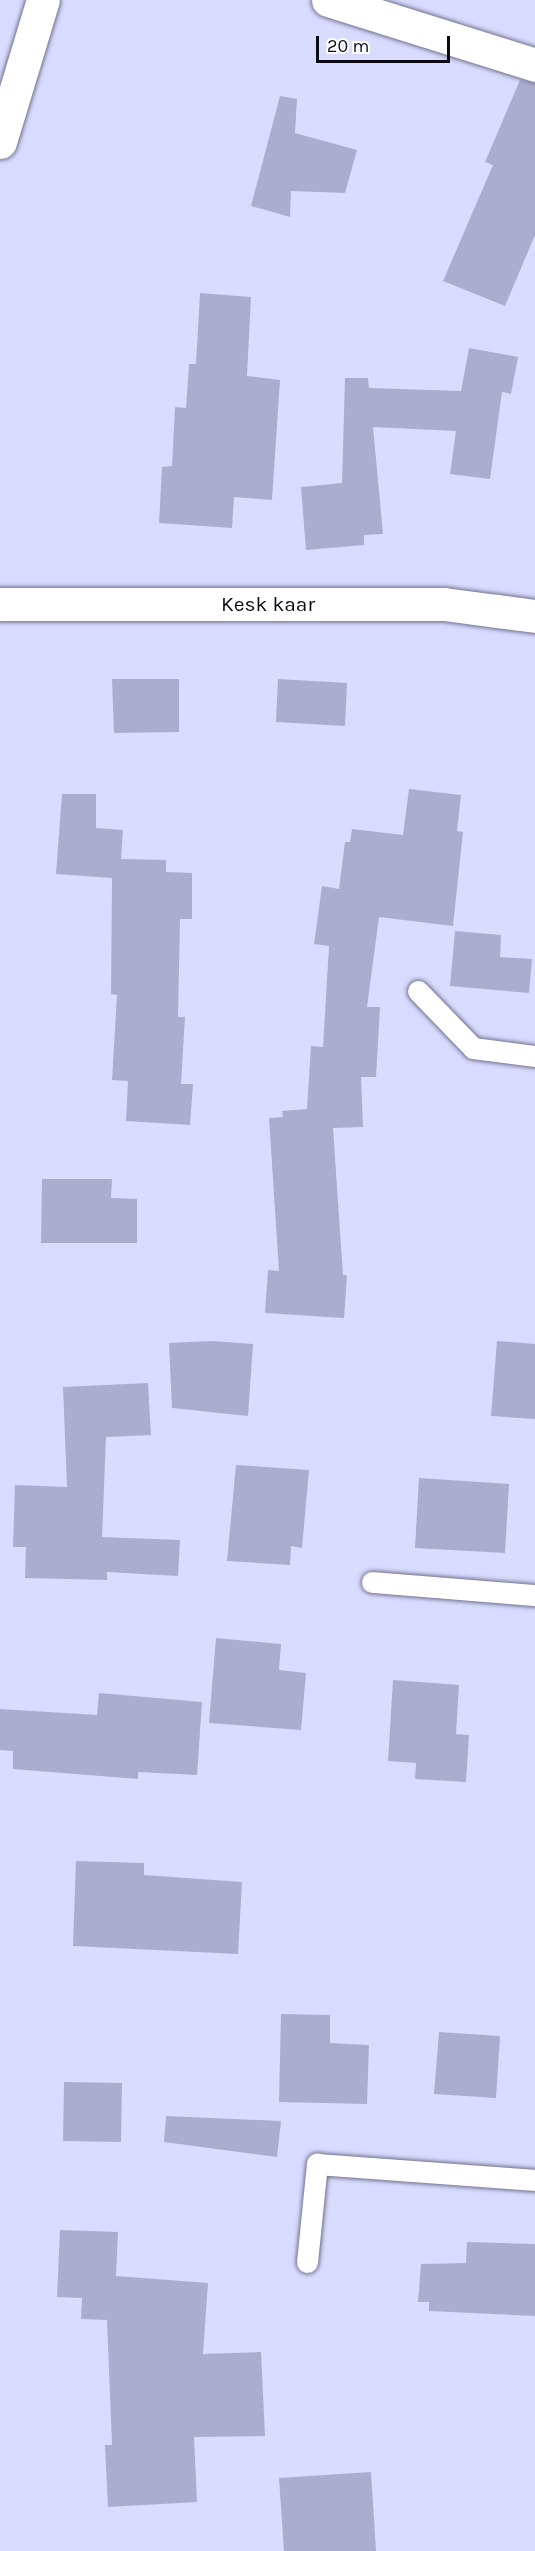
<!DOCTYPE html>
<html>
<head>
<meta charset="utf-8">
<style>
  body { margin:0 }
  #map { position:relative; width:535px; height:2551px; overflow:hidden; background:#d9dcfe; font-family:Karla,sans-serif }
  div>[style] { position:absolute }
  .building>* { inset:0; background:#abadce }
  .roads { filter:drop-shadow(0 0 2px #717290) drop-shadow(0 0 2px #717290) }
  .service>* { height:21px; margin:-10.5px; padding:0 10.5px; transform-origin:10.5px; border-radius:10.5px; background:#fff }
  .minor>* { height:33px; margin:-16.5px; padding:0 16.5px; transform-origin:16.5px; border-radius:16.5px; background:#fff }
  span { translate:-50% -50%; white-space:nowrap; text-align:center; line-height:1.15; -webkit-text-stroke:4.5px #fff; paint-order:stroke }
  .street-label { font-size:21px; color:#0b0b16 }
  .scale { position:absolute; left:316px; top:36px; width:134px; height:27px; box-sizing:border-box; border:3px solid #0b0b16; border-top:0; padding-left:8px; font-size:18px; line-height:21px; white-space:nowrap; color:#0b0b16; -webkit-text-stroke:4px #fff; paint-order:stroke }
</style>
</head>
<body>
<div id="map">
  <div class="building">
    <div style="clip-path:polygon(520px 80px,535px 83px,535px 235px,505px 306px,443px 281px,493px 165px,485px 162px)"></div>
    <div style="clip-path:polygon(280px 96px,297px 99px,295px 133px,357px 150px,345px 193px,291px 191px,290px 217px,251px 206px)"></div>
    <div style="clip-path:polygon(200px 293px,251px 297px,247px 376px,280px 380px,272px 500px,234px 497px,232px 528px,159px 523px,162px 467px,172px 466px,175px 407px,186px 408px,189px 364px,196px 364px)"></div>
    <div style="clip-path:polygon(469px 348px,518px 357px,511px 394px,502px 392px,490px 479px,450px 474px,456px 431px,373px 427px,383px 534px,364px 535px,364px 545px,306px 550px,301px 487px,342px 483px,345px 378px,368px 378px,369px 388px,461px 391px)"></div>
    <div style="clip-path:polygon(112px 679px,179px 679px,179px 732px,114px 733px)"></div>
    <div style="clip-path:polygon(278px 679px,347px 683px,345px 726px,276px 722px)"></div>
    <div style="clip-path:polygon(409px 789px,461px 795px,457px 831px,463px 832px,453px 926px,379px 917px,367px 1007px,380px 1007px,376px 1077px,361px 1077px,363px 1127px,333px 1128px,343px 1275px,347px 1275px,344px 1318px,265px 1313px,268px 1270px,279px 1271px,269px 1118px,283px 1117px,282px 1111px,307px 1109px,311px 1046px,323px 1047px,329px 946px,314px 944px,322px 886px,339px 889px,345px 842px,350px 842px,352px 829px,403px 835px)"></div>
    <div style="clip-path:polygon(62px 794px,96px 794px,96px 828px,123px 830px,121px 859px,166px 860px,166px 872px,192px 873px,192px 919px,180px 919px,178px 1017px,185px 1017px,181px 1084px,193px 1084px,190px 1125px,126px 1121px,128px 1081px,112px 1080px,117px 995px,111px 994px,112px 878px,56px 874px)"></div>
    <div style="clip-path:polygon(455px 931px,501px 935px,500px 957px,532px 959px,529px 993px,450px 986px)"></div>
    <div style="clip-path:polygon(42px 1179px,112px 1179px,111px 1198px,137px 1199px,137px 1243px,41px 1243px)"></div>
    <div style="clip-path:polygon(212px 1341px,253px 1344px,248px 1416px,172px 1408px,169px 1343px)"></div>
    <div style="clip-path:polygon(497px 1341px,535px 1344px,535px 1419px,491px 1416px)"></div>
    <div style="clip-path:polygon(148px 1383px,151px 1435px,106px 1437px,102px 1537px,180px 1540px,178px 1576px,107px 1572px,107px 1580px,25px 1578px,26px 1547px,13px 1547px,15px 1485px,67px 1487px,63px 1387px)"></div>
    <div style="clip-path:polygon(236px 1465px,309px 1470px,302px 1548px,291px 1546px,290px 1565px,227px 1561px)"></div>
    <div style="clip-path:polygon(419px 1478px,509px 1484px,505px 1553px,415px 1548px)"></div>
    <div style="clip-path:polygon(216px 1638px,281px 1644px,279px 1670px,306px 1673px,301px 1730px,209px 1723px)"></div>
    <div style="clip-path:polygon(393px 1680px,459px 1685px,456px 1734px,469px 1735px,466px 1782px,415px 1779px,416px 1763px,388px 1761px)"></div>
    <div style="clip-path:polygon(99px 1693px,202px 1702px,197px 1775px,138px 1772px,138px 1779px,13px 1769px,13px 1751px,0 1750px,0 1709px,97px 1715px)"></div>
    <div style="clip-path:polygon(76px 1861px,144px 1863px,144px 1875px,242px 1882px,238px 1954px,73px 1946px)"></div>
    <div style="clip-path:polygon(281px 2014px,330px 2015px,330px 2043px,369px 2045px,367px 2104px,279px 2102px)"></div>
    <div style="clip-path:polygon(439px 2032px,500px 2036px,496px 2098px,434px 2094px)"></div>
    <div style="clip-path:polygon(64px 2082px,122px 2083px,121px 2142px,63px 2141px)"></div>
    <div style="clip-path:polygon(166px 2116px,281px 2121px,277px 2157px,164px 2142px)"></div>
    <div style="clip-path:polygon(60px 2230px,118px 2232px,116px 2276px,208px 2283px,203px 2354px,261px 2352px,265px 2436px,194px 2437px,197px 2502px,108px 2507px,105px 2445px,112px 2445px,107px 2320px,81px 2319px,82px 2298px,57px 2297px)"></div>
    <div style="clip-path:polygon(467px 2242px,535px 2244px,535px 2316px,429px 2311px,429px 2302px,418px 2302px,421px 2264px,466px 2263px)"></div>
    <div style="clip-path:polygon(371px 2472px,376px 2551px,284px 2551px,279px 2478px)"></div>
  </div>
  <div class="roads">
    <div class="service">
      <div style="left:418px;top:991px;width:79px;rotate:46deg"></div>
      <div style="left:473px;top:1048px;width:63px;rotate:7.4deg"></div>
      <div style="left:372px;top:1582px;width:164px;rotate:4.6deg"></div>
      <div style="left:307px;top:2262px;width:99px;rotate:-84.2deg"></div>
      <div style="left:317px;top:2164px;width:219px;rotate:4.2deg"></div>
    </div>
    <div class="minor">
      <div style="left:328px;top:0;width:217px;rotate:17.4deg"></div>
      <div style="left:0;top:142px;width:148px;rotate:-73.2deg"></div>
      <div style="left:0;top:604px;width:444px"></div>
      <div style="left:444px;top:604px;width:92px;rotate:7.5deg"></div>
    </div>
  </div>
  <div class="street-label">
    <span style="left:268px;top:604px">Kesk kaar</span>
  </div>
  <div class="scale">20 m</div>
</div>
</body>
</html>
